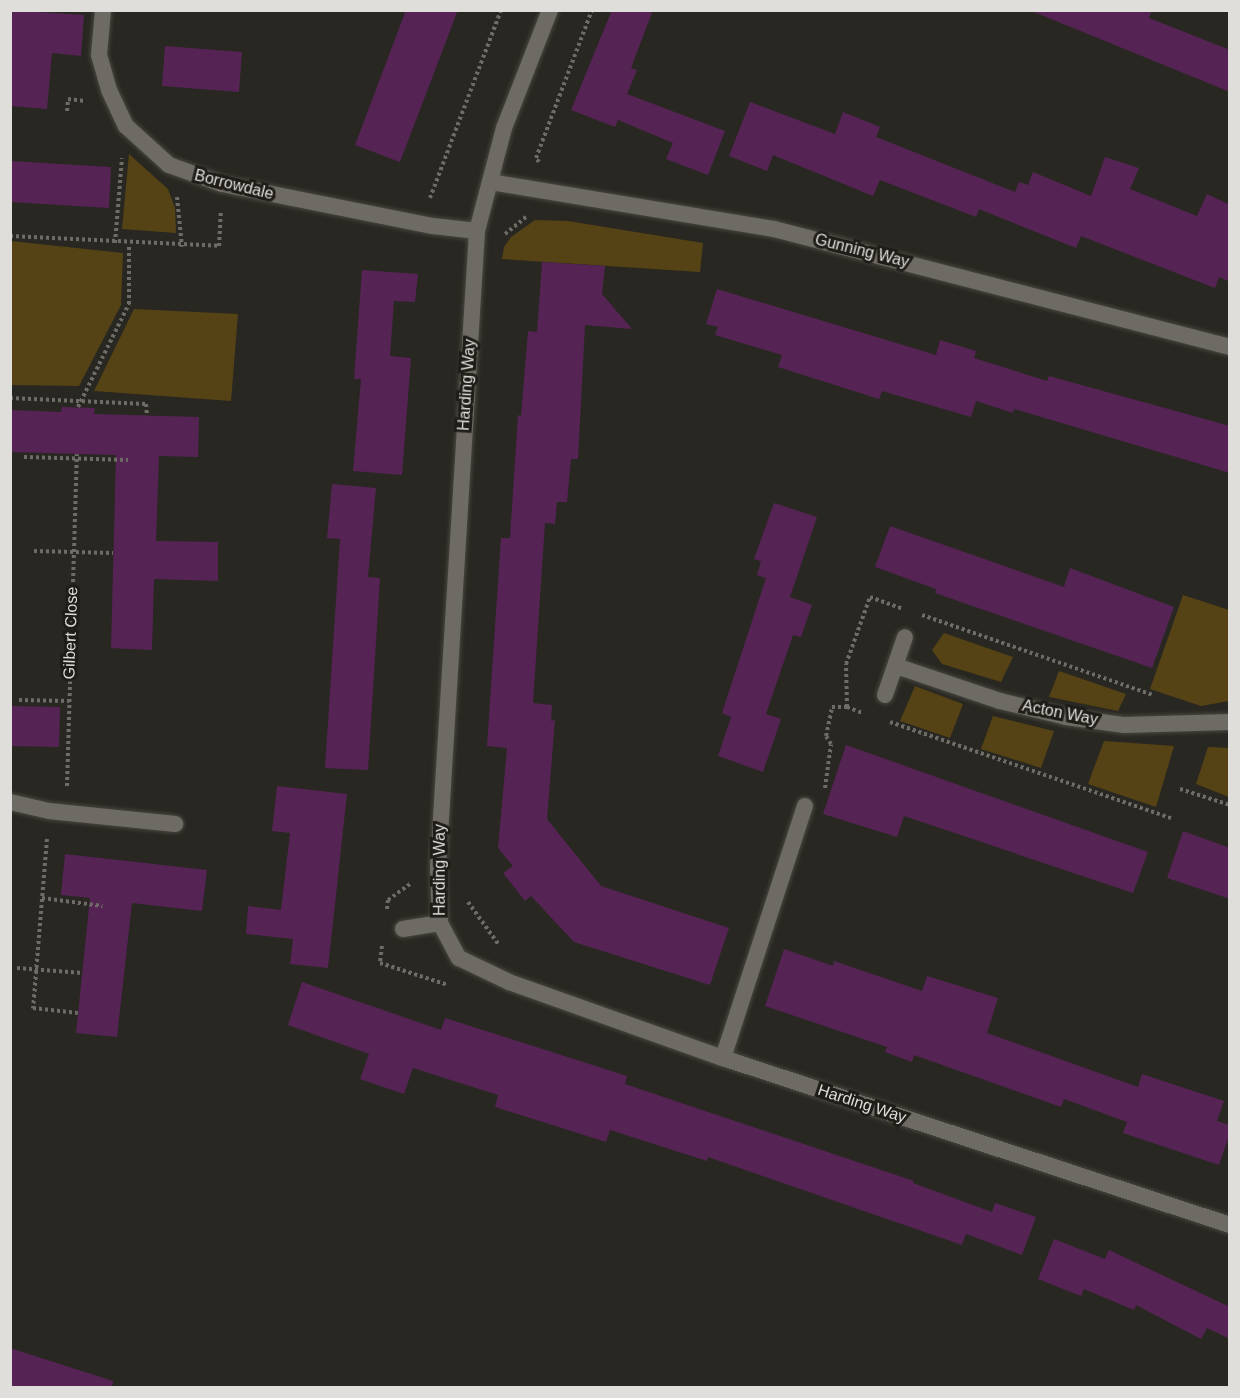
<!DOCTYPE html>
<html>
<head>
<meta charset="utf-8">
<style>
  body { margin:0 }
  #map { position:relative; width:1240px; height:1398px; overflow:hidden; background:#292721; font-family:Arial,sans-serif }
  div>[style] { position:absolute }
  .green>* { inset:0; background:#554315 }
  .building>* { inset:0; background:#552455 }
  .path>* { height:4px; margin-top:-2px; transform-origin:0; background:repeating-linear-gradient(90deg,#6e6c67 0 3px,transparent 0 6px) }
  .roads { filter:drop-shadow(0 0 2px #474640) drop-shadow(0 0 2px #474640) }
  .service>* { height:16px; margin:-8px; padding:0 8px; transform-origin:8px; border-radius:8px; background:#6e6b64 }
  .minor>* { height:16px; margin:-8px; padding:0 8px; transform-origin:8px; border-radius:8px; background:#6e6b64 }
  span { translate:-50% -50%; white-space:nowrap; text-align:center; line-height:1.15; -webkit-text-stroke:6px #201d18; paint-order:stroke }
  .street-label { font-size:16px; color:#dfdeda }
  .frame { position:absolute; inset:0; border:12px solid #dfdeda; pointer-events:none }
</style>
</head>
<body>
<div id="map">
  <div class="green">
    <div style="clip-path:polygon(129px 154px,168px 189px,175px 208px,176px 233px,122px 229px)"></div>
    <div style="clip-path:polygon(535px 220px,568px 221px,703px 243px,700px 272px,502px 259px,504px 247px,511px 237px)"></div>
    <div style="clip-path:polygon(11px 241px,123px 253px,121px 305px,79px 386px,11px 385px)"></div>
    <div style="clip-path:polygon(134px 309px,238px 314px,231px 401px,94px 391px)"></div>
    <div style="clip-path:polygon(1183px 595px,1229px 610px,1229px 701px,1201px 706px,1150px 689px)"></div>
    <div style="clip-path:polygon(944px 633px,1013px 657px,1001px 682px,942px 664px,932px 650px)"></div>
    <div style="clip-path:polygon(1059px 671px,1126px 694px,1118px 711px,1049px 697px)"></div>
    <div style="clip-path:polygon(915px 686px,963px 704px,950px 738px,900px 721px)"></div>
    <div style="clip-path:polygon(993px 716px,1054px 731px,1041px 768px,981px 749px)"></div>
    <div style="clip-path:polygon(1104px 741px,1174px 746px,1156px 807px,1088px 784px)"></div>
    <div style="clip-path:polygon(1208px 747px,1229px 748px,1229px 797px,1196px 784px)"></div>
  </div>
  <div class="building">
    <div style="clip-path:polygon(10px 10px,84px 15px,81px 56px,52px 53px,47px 109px,10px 106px)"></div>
    <div style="clip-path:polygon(406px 10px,458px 10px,400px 162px,355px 145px)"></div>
    <div style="clip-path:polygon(612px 10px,653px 10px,631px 68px,637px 70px,627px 94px,725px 131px,708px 175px,666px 159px,673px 143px,618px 120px,615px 127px,571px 110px)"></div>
    <div style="clip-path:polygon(1029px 10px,1152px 10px,1149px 18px,1230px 50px,1230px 92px)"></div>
    <div style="clip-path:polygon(165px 46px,242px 52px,239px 92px,162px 86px)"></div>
    <div style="clip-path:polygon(750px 102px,835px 134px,843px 112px,880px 127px,876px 137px,1015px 192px,1019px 182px,1028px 185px,1033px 172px,1091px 196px,1105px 157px,1139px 168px,1130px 189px,1197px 216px,1207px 194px,1230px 205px,1230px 282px,1219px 277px,1215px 288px,1081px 236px,1076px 248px,979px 209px,976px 217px,880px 180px,873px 196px,773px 155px,767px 171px,729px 156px)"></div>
    <div style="clip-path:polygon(10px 161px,111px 167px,109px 208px,10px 202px)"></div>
    <div style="clip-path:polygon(542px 262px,605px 266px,602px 294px,632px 329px,585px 325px,578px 459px,571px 459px,567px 502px,557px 502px,555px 524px,545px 523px,533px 703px,552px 705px,551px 721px,555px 720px,547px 819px,601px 886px,729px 928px,710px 985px,574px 942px,531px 896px,525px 901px,503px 873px,513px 866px,498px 848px,507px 748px,487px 746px,501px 538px,510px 538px,518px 415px,521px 416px,528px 331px,537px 332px)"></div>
    <div style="clip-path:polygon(362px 270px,418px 274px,415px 302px,394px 301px,390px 356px,411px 358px,402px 475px,353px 471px,361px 379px,354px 379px)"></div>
    <div style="clip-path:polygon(717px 289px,936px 355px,940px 340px,976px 351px,974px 358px,1047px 381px,1049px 376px,1230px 426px,1230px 473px,1014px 409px,1013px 413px,976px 401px,971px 417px,882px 391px,879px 399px,778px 367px,782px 355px,715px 335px,718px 327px,706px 324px)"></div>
    <div style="clip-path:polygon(62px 407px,95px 408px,94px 414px,199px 417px,198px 457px,159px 456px,156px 541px,218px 542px,218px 581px,154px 579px,152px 650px,111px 648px,116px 455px,10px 452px,10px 410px,61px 412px)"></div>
    <div style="clip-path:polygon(332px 484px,376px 488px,368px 577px,380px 578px,368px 770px,325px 768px,340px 539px,327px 538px)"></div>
    <div style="clip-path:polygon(774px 503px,817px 517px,790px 597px,812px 605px,801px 637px,793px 635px,766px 714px,781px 719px,763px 772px,718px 756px,731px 717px,722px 713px,766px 578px,757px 575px,761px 561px,754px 559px)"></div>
    <div style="clip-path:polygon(890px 526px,1064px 587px,1070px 568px,1174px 607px,1152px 668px,935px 593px,936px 589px,875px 567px)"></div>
    <div style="clip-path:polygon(10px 706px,60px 707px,59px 747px,10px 746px)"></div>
    <div style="clip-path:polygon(846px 745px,1148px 852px,1133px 893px,904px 816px,897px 837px,823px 814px)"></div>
    <div style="clip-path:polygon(277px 786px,347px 794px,328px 968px,290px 964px,293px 939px,246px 934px,248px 906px,281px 910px,290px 833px,272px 831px)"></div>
    <div style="clip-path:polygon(1183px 831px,1230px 848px,1230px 899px,1167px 878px)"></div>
    <div style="clip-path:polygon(65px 854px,207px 870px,202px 911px,132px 903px,117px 1037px,76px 1033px,90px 898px,61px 895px)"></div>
    <div style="clip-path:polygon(784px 949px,833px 966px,834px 961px,922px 991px,927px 976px,998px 998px,987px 1033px,1138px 1087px,1142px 1074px,1224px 1101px,1217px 1121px,1230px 1125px,1230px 1133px,1219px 1165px,1123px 1133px,1127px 1122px,1064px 1099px,1061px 1107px,914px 1055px,912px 1062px,885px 1052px,887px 1047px,765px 1006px)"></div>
    <div style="clip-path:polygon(302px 982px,441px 1030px,445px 1018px,627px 1076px,625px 1084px,914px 1181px,913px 1183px,992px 1212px,995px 1203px,1036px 1217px,1022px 1255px,966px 1234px,962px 1245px,708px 1157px,707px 1161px,610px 1130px,606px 1142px,495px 1107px,498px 1095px,413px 1068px,404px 1094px,360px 1079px,369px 1054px,288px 1025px)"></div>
    <div style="clip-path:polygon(1054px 1239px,1105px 1259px,1109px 1250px,1230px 1307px,1230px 1339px,1207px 1328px,1201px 1339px,1136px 1305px,1134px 1310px,1084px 1289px,1081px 1296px,1038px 1279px)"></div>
    <div style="clip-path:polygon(10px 1348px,113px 1381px,112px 1388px,10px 1388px)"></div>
  </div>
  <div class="path">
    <div style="left:67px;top:111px;width:12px;rotate:-85deg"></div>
    <div style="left:68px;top:99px;width:17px;rotate:7deg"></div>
    <div style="left:539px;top:162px;width:5px;rotate:-127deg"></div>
    <div style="left:536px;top:158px;width:158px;rotate:-69.3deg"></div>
    <div style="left:177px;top:197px;width:50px;rotate:84.3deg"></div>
    <div style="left:430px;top:198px;width:201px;rotate:-69.3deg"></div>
    <div style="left:505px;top:234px;width:28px;rotate:-39deg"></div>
    <div style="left:10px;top:236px;width:209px;rotate:2.7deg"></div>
    <div style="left:219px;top:246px;width:34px;rotate:-87deg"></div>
    <div style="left:115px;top:243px;width:85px;rotate:-85.3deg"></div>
    <div style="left:10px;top:398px;width:136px;rotate:2.5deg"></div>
    <div style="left:146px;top:404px;width:12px;rotate:85deg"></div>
    <div style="left:78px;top:407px;width:115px;rotate:-63.7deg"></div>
    <div style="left:129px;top:304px;width:60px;rotate:-90deg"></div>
    <div style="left:24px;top:457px;width:104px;rotate:1.7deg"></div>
    <div style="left:34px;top:551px;width:79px;rotate:1.5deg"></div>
    <div style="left:922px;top:615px;width:244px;rotate:19.1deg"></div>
    <div style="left:19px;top:700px;width:50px;rotate:1.1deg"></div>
    <div style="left:847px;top:707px;width:17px;rotate:21deg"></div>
    <div style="left:890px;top:722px;width:297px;rotate:18.9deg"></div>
    <div style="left:67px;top:786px;width:332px;rotate:-88.3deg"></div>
    <div style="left:825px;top:788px;width:44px;rotate:-82.2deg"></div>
    <div style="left:831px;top:744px;width:9px;rotate:-122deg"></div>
    <div style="left:826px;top:736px;width:30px;rotate:-78deg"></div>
    <div style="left:832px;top:707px;width:15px"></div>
    <div style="left:847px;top:707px;width:43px;rotate:-91.3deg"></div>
    <div style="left:846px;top:664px;width:71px;rotate:-70.3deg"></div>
    <div style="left:870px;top:597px;width:35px;rotate:20deg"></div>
    <div style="left:1180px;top:789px;width:52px;rotate:17.7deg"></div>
    <div style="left:47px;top:839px;width:170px;rotate:94.7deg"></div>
    <div style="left:33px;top:1008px;width:45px;rotate:6.3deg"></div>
    <div style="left:42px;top:898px;width:61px;rotate:7.6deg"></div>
    <div style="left:468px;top:902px;width:53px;rotate:54.2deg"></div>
    <div style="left:387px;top:909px;width:9px;rotate:-84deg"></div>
    <div style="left:388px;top:900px;width:29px;rotate:-36deg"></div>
    <div style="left:382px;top:946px;width:17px;rotate:97deg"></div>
    <div style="left:380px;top:963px;width:71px;rotate:17.9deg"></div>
    <div style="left:17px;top:968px;width:66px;rotate:4.3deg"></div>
  </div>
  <div class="roads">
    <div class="service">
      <div style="left:403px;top:929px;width:37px;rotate:-9deg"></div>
      <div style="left:723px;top:1058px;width:265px;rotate:-72deg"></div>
    </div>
    <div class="minor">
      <div style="left:103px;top:10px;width:45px;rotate:95.1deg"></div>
      <div style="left:99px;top:55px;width:36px;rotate:74deg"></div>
      <div style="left:109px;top:90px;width:40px;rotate:65deg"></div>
      <div style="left:126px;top:126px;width:58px;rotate:42.2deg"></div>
      <div style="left:169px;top:165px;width:56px;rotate:19.7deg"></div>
      <div style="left:222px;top:184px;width:215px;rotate:11.3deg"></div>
      <div style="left:433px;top:226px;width:44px;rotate:6.5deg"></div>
      <div style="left:550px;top:10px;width:127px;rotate:111.3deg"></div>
      <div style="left:504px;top:128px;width:106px;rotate:104.7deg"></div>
      <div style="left:477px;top:231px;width:637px;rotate:93.51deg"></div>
      <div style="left:438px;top:867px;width:56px;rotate:88deg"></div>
      <div style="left:440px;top:923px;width:40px;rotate:62deg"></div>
      <div style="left:459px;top:958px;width:55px;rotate:25.6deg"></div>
      <div style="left:509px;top:982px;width:227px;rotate:19.6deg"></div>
      <div style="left:723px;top:1058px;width:534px;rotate:18.23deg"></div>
      <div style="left:490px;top:182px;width:288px;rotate:9.4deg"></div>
      <div style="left:774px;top:229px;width:471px;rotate:14.5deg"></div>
      <div style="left:896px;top:666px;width:110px;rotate:18.6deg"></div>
      <div style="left:1000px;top:701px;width:68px;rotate:13.6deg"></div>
      <div style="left:1066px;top:717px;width:59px;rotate:7.9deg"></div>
      <div style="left:1124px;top:725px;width:106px;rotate:-1.6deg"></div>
      <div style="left:885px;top:695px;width:61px;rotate:-71deg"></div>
      <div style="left:10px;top:802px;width:40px;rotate:13deg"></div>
      <div style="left:49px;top:811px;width:127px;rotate:5.9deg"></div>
    </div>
  </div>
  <div class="street-label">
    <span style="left:234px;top:185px;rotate:14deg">Borrowdale</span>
    <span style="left:862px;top:251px;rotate:14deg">Gunning Way</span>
    <span style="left:467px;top:385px;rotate:-86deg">Harding Way</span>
    <span style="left:71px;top:633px;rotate:-88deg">Gilbert Close</span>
    <span style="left:1060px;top:713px;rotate:11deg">Acton Way</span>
    <span style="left:440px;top:870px;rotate:-90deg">Harding Way</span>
    <span style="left:862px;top:1104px;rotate:18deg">Harding Way</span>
  </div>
  <div class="frame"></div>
</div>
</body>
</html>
